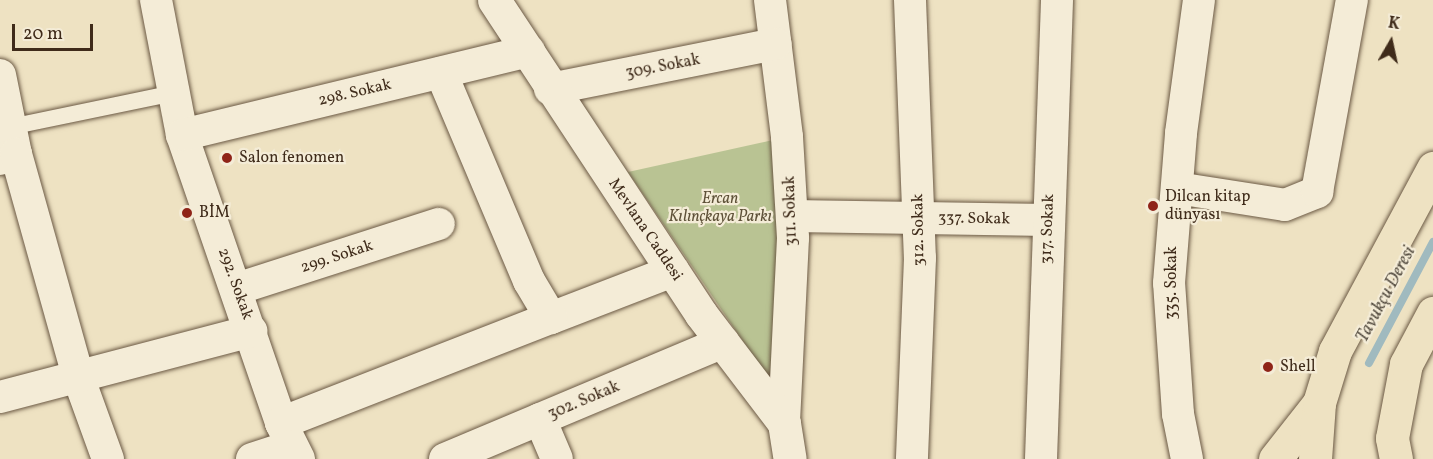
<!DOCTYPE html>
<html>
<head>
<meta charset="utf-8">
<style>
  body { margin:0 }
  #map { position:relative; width:1433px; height:459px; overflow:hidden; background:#eee2c2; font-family:Vollkorn,serif }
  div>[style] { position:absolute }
  .green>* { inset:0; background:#b9c393 }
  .stream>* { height:8px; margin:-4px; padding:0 4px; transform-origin:4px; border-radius:4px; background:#a0babf }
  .roads { filter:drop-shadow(0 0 2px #6b5944) drop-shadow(0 0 2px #6b5944) }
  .service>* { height:16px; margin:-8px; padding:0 8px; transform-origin:8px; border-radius:8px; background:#f4ecd7 }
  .minor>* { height:32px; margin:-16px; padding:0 16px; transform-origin:16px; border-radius:16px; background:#f4ecd7 }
  .tertiary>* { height:33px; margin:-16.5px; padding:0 16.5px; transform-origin:16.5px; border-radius:16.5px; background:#f4ecd7 }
  .primary>* { height:33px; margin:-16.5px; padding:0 16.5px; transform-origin:16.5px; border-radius:16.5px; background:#eee2c2 }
  .dots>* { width:16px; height:16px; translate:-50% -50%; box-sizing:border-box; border:3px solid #f4ecd7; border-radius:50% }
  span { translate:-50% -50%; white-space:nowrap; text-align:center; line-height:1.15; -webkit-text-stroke:4.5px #f4ecd7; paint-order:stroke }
  .street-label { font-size:16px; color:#3f2b1a }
  .poi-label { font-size:16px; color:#3f2b1a }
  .left { translate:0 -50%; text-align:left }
  .park-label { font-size:16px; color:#5e5138; font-style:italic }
  .water-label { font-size:18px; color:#574f43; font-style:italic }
  .north { position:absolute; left:1361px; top:12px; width:60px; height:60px; -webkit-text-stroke:4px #f4ecd7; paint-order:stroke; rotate:9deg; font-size:16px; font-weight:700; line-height:24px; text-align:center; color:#3f2b1a }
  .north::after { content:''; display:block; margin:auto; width:21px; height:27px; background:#3f2b1a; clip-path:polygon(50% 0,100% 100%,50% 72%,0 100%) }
  .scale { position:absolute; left:12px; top:24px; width:81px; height:27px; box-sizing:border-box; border:3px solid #3f2b1a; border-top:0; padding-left:8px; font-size:18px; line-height:21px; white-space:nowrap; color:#3f2b1a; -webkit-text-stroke:4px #f4ecd7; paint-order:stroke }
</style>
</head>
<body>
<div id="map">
  <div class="green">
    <div style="clip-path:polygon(773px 140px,777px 238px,776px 390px,628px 172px)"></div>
  </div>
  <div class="stream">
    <div style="left:1369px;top:363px;width:137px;rotate:-62.1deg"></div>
  </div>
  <div class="roads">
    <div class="service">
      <div style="left:10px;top:127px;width:167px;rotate:-11.7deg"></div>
    </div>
    <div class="minor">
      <div style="left:156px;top:0;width:137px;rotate:79.1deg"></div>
      <div style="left:182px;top:135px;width:305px;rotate:71deg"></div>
      <div style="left:281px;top:423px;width:40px;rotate:63.4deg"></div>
      <div style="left:770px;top:0;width:138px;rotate:82.9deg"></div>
      <div style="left:787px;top:137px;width:101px;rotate:86.6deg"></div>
      <div style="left:793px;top:238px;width:185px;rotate:92.8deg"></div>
      <div style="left:910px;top:0;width:258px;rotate:87.8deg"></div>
      <div style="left:920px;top:258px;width:201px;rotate:92.3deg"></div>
      <div style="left:0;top:75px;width:81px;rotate:78.6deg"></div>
      <div style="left:16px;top:154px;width:17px;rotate:163deg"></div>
      <div style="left:550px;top:89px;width:230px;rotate:-11.3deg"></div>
      <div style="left:182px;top:135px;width:357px;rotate:-13.6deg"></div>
      <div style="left:16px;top:154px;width:234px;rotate:74.4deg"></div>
      <div style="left:79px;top:379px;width:85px;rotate:70.1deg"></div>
      <div style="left:1177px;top:188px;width:109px;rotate:8.9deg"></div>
      <div style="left:1285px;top:205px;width:35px;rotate:-22deg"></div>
      <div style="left:1317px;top:192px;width:195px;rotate:-79.7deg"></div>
      <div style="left:792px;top:216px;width:256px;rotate:0.9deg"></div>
      <div style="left:236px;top:289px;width:213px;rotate:-17.8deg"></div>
      <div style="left:551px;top:318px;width:131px;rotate:-21.1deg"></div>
      <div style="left:0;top:397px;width:260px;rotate:-14.7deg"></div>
      <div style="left:540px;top:419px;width:43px;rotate:67deg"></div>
      <div style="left:281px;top:423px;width:290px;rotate:-21.3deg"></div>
      <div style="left:551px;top:318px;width:43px;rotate:-120.7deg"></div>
      <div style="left:529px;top:281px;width:226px;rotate:-112.9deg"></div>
      <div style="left:252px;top:459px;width:42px;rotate:-18deg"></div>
      <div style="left:445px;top:459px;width:302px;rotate:-22.8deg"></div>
      <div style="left:1041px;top:459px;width:459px;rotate:-88deg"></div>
      <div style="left:1187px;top:459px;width:46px;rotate:-101.3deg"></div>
      <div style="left:1178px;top:414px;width:131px;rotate:-93.9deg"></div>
      <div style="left:1169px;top:283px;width:150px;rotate:-85.4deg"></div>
      <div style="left:1181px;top:133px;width:134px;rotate:-82.3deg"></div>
    </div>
    <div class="tertiary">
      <div style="left:494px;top:0;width:376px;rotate:56.6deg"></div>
      <div style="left:701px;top:314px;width:137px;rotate:52.7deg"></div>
      <div style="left:784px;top:423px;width:36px;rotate:81deg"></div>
    </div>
    <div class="primary">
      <div style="left:1275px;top:459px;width:71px;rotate:-51.8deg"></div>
      <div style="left:1315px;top:459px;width:56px;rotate:-85.9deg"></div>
      <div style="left:1319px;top:403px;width:54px;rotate:-72.9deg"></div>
      <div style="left:1335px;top:351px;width:208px;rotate:-61.8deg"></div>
      <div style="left:1396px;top:459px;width:21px;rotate:-101deg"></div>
      <div style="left:1392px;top:438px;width:75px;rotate:-79.3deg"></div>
      <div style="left:1406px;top:364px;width:58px;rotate:-62.1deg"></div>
    </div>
  </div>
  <div class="dots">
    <div style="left:227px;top:158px;background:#8f2418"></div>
    <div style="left:1153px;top:206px;background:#8f2418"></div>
    <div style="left:187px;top:213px;background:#8f2418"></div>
    <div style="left:1268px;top:367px;background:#8f2418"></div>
  </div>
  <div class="street-label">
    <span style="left:663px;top:67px;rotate:-11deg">309. Sokak</span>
    <span style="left:355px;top:93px;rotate:-13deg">298. Sokak</span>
    <span style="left:791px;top:211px;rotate:-92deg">311. Sokak</span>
    <span style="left:974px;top:219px;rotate:1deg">337. Sokak</span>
    <span style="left:1048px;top:229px;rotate:-88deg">317. Sokak</span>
    <span style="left:645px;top:230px;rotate:56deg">Mevlana Caddesi</span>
    <span style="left:919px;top:230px;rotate:-91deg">312. Sokak</span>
    <span style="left:337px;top:257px;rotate:-18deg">299. Sokak</span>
    <span style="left:1172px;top:283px;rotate:-90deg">335. Sokak</span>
    <span style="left:235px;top:284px;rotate:70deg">292. Sokak</span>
    <span style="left:584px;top:401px;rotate:-23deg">302. Sokak</span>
  </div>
  <div class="poi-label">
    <span class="left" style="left:239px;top:158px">Salon fenomen</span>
    <span class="left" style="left:1165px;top:206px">Dilcan kitap<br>dünyası</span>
    <span class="left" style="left:199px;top:213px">BİM</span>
    <span class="left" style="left:1280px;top:367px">Shell</span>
  </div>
  <div class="park-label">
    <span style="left:720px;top:208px">Ercan<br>Kılınçkaya Parkı</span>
  </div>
  <div class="water-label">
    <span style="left:1387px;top:295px;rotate:-62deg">Tavukçu Deresi</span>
  </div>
  <div class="north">K</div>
  <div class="scale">20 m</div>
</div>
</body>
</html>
